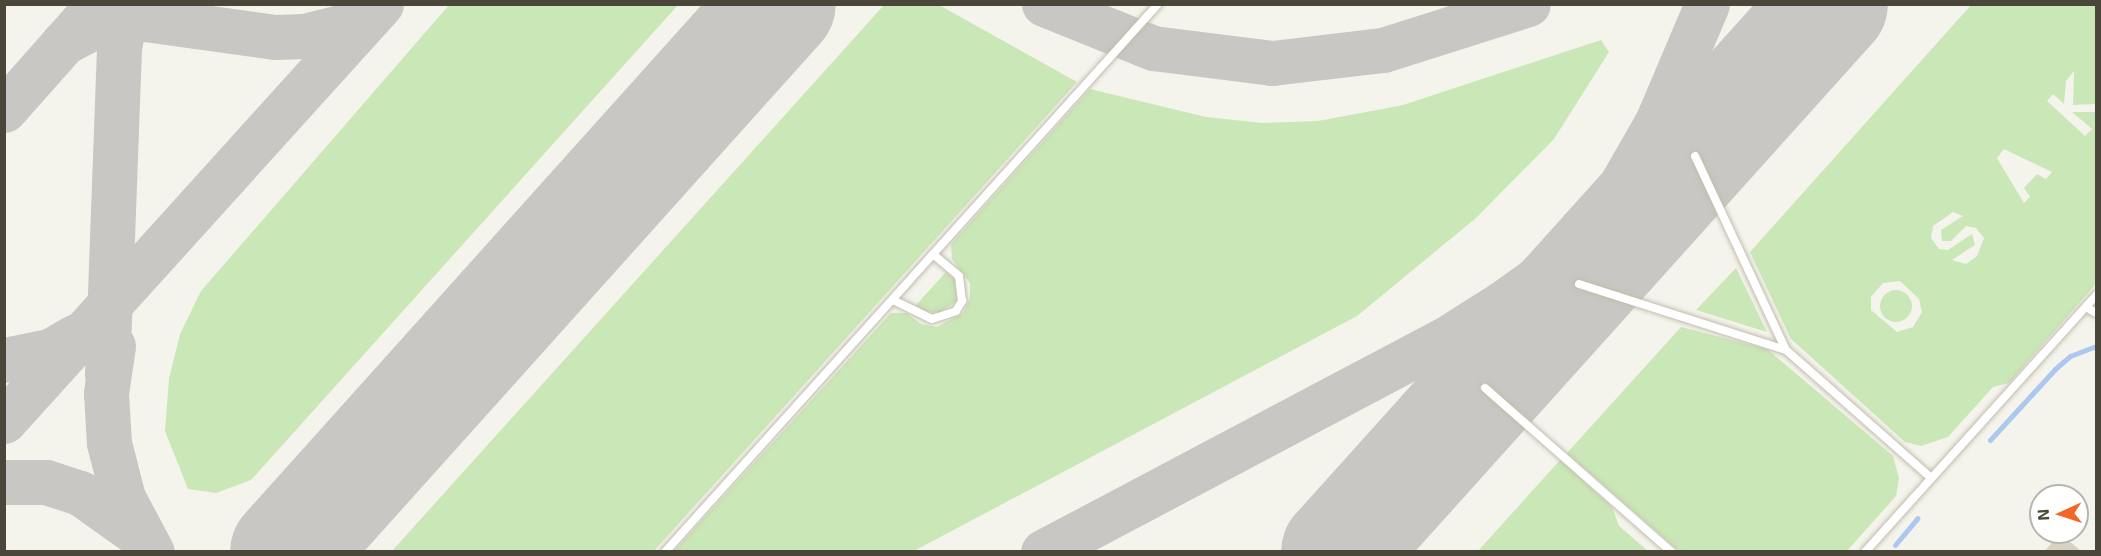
<!DOCTYPE html>
<html>
<head>
<meta charset="utf-8">
<style>
  body { margin:0 }
  #map { position:relative; width:2101px; height:556px; overflow:hidden; background:#f5f4ec; font-family:"Exo 2",sans-serif }
  div>[style] { position:absolute }
  .green>* { inset:0; background:#cae7b7 }
  .round { border-radius:50% }
  .stream>* { height:5px; margin:-2.5px; padding:0 2.5px; transform-origin:2.5px; border-radius:2.5px; background:#acc8ef }
  .taxiway>* { height:45px; margin:-22.5px; padding:0 22.5px; transform-origin:22.5px; border-radius:22.5px; background:#c8c7c3 }
  .runway>* { height:114px; margin:-57px; padding:0 57px; transform-origin:57px; border-radius:57px; background:#c8c7c3 }
  .building>* { inset:0; background:#d7d2c1 }
  .roads { filter:drop-shadow(0 0 2px #c1bdae) drop-shadow(0 0 2px #c1bdae) }
  .service>* { height:8px; margin:-4px; padding:0 4px; transform-origin:4px; border-radius:4px; background:#fff }
  span { translate:-50% -50%; white-space:nowrap; text-align:center; line-height:1.15; -webkit-text-stroke:6px #fff; paint-order:stroke }
  .frame { position:absolute; inset:0; border:6px solid #4a4639; pointer-events:none }
  .north { position:absolute; left:2029px; top:484px; width:60px; height:60px; box-sizing:border-box; background:#fff; border:2px solid #b7b5b0; border-radius:50%; rotate:267deg; font-size:16px; font-weight:700; line-height:24px; text-align:center; color:#4a4639 }
  .north::after { content:''; display:block; margin:auto; width:21px; height:27px; background:#f26626; clip-path:polygon(50% 0,100% 100%,50% 72%,0 100%) }
</style>
</head>
<body>
<div id="map">
  <div class="green">
    <div style="clip-path:polygon(evenodd,1972px 4px,2096px 5px,2096px 104px,2073px 105px,2074px 71px,2066px 81px,2064px 104px,2053px 94px,2047px 101px,2085px 136px,2092px 129px,2072px 112px,2096px 112px,2096px 284px,2009px 383px,1993px 387px,1948px 437px,1921px 446px,1905px 442px,1791px 339px,1750px 252px,1972px 4px,2004px 149px,2052px 172px,2046px 179px,2037px 174px,2024px 188px,2030px 197px,2024px 203px,1997px 158px,2004px 149px,1972px 4px,1953px 212px,1963px 216px,1941px 230px,1942px 241px,1951px 241px,1966px 226px,1976px 228px,1984px 238px,1977px 256px,1966px 264px,1952px 260px,1975px 245px,1972px 234px,1948px 250px,1939px 249px,1931px 238px,1933px 226px,1953px 212px,1972px 4px,1900px 281px,1919px 299px,1922px 312px,1913px 327px,1897px 332px,1871px 310px,1871px 297px,1883px 283px,1900px 281px)"></div>
    <div style="clip-path:polygon(449px 5px,678px 5px,251px 480px,216px 493px,188px 489px,165px 431px,169px 379px,180px 334px,201px 291px)"></div>
    <div style="clip-path:polygon(884px 5px,939px 5px,1077px 82px,654px 551px,392px 551px)"></div>
    <div style="clip-path:polygon(1601px 40px,1609px 52px,1554px 139px,1476px 218px,1357px 316px,914px 551px,674px 551px,891px 313px,906px 313px,921px 324px,937px 327px,963px 313px,970px 298px,970px 283px,952px 259px,951px 244px,1090px 89px,1206px 117px,1262px 123px,1318px 121px,1403px 105px)"></div>
    <div style="clip-path:polygon(1736px 268px,1767px 332px,1696px 310px)"></div>
    <div style="clip-path:polygon(946px 272px,955px 280px,957px 301px,939px 313px,920px 310px,916px 305px)"></div>
    <div class="round" style="left:1880px;top:290px;width:32px;height:32px"></div>
    <div style="clip-path:polygon(1681px 327px,1767px 349px,1893px 456px,1899px 478px,1896px 496px,1847px 551px,1679px 551px,1567px 453px)"></div>
    <div style="clip-path:polygon(1560px 460px,1612px 507px,1619px 526px,1648px 551px,1478px 551px)"></div>
  </div>
  <div class="stream">
    <div style="left:1990px;top:440px;width:96px;rotate:-47.5deg"></div>
    <div style="left:2055px;top:369px;width:20px;rotate:-41deg"></div>
    <div style="left:2070px;top:356px;width:28px;rotate:-21deg"></div>
    <div style="left:1895px;top:545px;width:35px;rotate:-50deg"></div>
  </div>
  <div class="taxiway">
    <div style="left:1044px;top:4px;width:118px;rotate:22deg"></div>
    <div style="left:1153px;top:48px;width:120px;rotate:7.2deg"></div>
    <div style="left:1272px;top:63px;width:112px;rotate:-6.7deg"></div>
    <div style="left:1383px;top:50px;width:152px;rotate:-17.6deg"></div>
    <div style="left:63px;top:43px;width:36px;rotate:-28deg"></div>
    <div style="left:95px;top:26px;width:50px;rotate:-8deg"></div>
    <div style="left:145px;top:19px;width:131px;rotate:7.9deg"></div>
    <div style="left:275px;top:37px;width:29px;rotate:-2deg"></div>
    <div style="left:304px;top:36px;width:41px;rotate:-14deg"></div>
    <div style="left:344px;top:26px;width:29px;rotate:-31deg"></div>
    <div style="left:4px;top:110px;width:120px;rotate:-48.4deg"></div>
    <div style="left:1606px;top:211px;width:103px;rotate:-60.2deg"></div>
    <div style="left:1657px;top:122px;width:128px;rotate:-67deg"></div>
    <div style="left:113px;top:346px;width:48px;rotate:98.5deg"></div>
    <div style="left:106px;top:393px;width:50px;rotate:86.6deg"></div>
    <div style="left:109px;top:443px;width:57px;rotate:75.7deg"></div>
    <div style="left:123px;top:498px;width:61px;rotate:61.8deg"></div>
    <div style="left:4px;top:360px;width:47px;rotate:-11.1deg"></div>
    <div style="left:50px;top:351px;width:30px;rotate:-30deg"></div>
    <div style="left:107px;top:375px;width:326px;rotate:-87.9deg"></div>
    <div style="left:119px;top:49px;width:46px;rotate:-81.2deg"></div>
    <div style="left:4px;top:421px;width:562px;rotate:-47.88deg"></div>
    <div style="left:1448px;top:430px;width:198px;rotate:-53deg"></div>
    <div style="left:4px;top:482px;width:42px"></div>
    <div style="left:46px;top:482px;width:36px;rotate:18deg"></div>
    <div style="left:80px;top:493px;width:72px;rotate:35.4deg"></div>
    <div style="left:280px;top:552px;width:50px;rotate:-42.6deg"></div>
    <div style="left:1043px;top:552px;width:463px;rotate:-27.9deg"></div>
    <div style="left:1452px;top:335px;width:58px;rotate:-32.3deg"></div>
    <div style="left:1501px;top:304px;width:105px;rotate:-35.3deg"></div>
    <div style="left:1587px;top:243px;width:229px;rotate:-42.3deg"></div>
  </div>
  <div class="runway">
    <div style="left:287px;top:552px;width:736px;rotate:-48.08deg"></div>
    <div style="left:1338px;top:552px;width:737px;rotate:-48.02deg"></div>
  </div>
  <div class="building">
    <div style="clip-path:polygon(2060px 533px,2082px 552px,2044px 552px)"></div>
  </div>
  <div class="roads">
    <div class="service">
      <div style="left:1695px;top:156px;width:214px;rotate:64.9deg"></div>
      <div style="left:1579px;top:284px;width:217px;rotate:17.7deg"></div>
      <div style="left:1786px;top:350px;width:193px;rotate:41.4deg"></div>
      <div style="left:893px;top:300px;width:43px;rotate:26deg"></div>
      <div style="left:932px;top:319px;width:25px;rotate:-18deg"></div>
      <div style="left:956px;top:311px;width:12px;rotate:-59deg"></div>
      <div style="left:962px;top:301px;width:25px;rotate:-97deg"></div>
      <div style="left:959px;top:276px;width:34px;rotate:-140deg"></div>
      <div style="left:2086px;top:307px;width:12px;rotate:31deg"></div>
      <div style="left:1485px;top:388px;width:249px;rotate:41.3deg"></div>
      <div style="left:665px;top:552px;width:737px;rotate:-48.02deg"></div>
      <div style="left:1865px;top:552px;width:346px;rotate:-48deg"></div>
    </div>
  </div>
  <div class="frame"></div>
  <div class="north">N</div>
</div>
</body>
</html>
